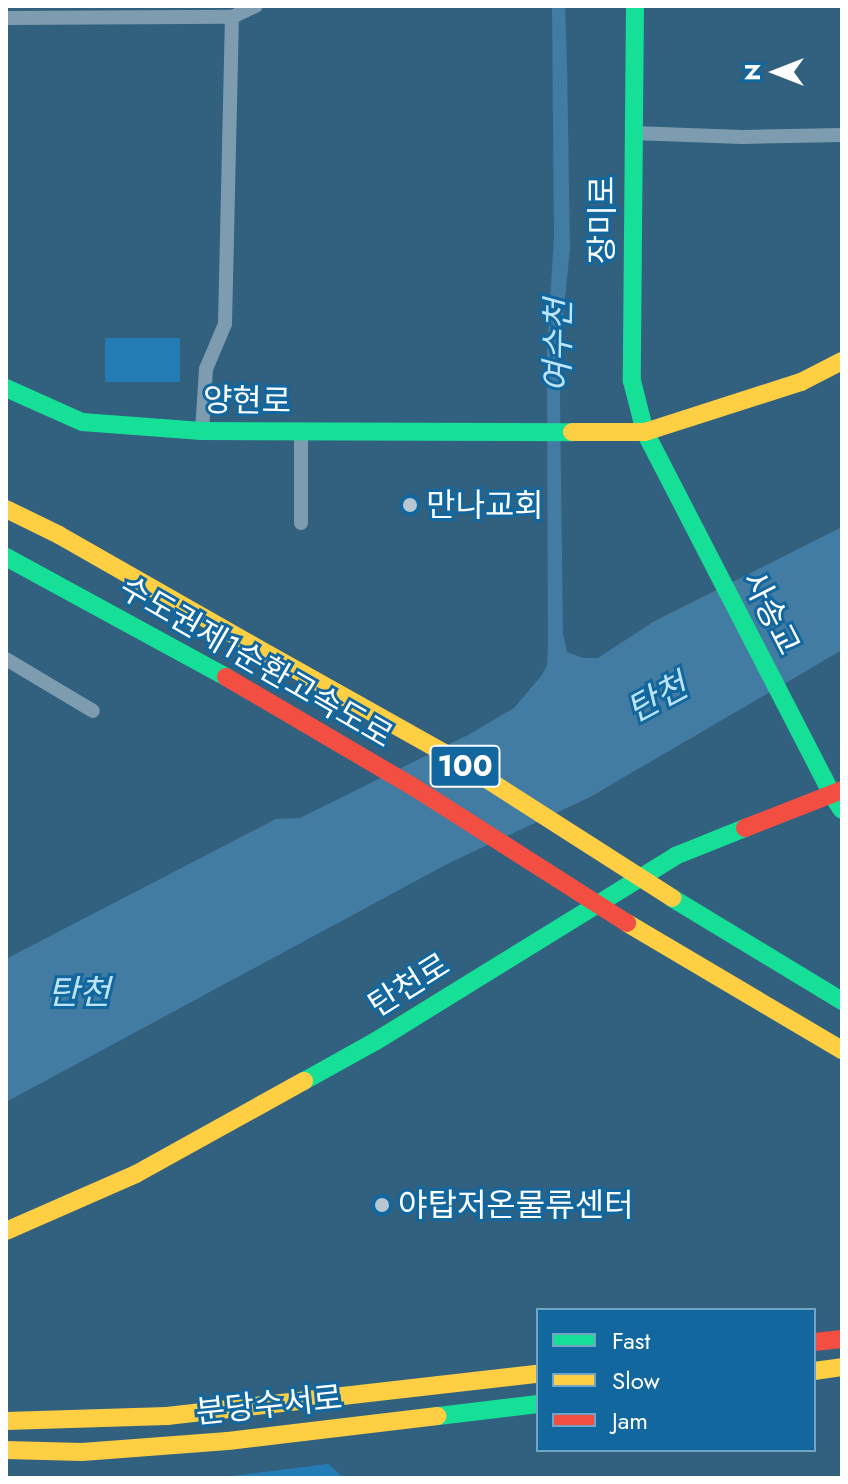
<!DOCTYPE html>
<html>
<head>
<meta charset="utf-8">
<style>
  body { margin:0 }
  #map { position:relative; width:848px; height:1484px; overflow:hidden; background:#32617f; font-family:Jost,"Noto Sans KR",sans-serif }
  div>[style] { position:absolute }
  .green>* { inset:0; background:#237db4 }
  .water>* { inset:0; background:#437ca3 }
  .street>* { height:14px; margin:-7px; padding:0 7px; transform-origin:7px; border-radius:7px; background:#7d9caf }
  .fast>* { height:18px; margin:-9px; padding:0 9px; transform-origin:9px; border-radius:9px; background:#16e098 }
  .slow>* { height:18px; margin:-9px; padding:0 9px; transform-origin:9px; border-radius:9px; background:#ffcf43 }
  .jam>* { height:18px; margin:-9px; padding:0 9px; transform-origin:9px; border-radius:9px; background:#f24e42 }
  .slow-bridge>* { height:18px; margin:-9px; padding:0 9px; transform-origin:9px; border-radius:9px; background:#ffcf43 }
  .jam-bridge>* { height:18px; margin:-9px; padding:0 9px; transform-origin:9px; border-radius:9px; background:#f24e42 }
  .dots>* { width:22px; height:22px; translate:-50% -50%; box-sizing:border-box; border:4px solid #12679f; border-radius:50% }
  span { translate:-50% -50%; white-space:nowrap; text-align:center; line-height:1.15; -webkit-text-stroke:6px #12679f; paint-order:stroke }
  .shield-label span { padding:2px 6px; background:#12679f; border:2px solid; border-radius:6px; -webkit-text-stroke-width:0 }
  .shield-label { font-size:30px; color:#fff; font-weight:700 }
  .street-label { font-size:32px; color:#fff }
  .poi-label { font-size:32px; color:#fff }
  .left { translate:0 -50%; text-align:left }
  .water-label { font-size:34px; color:#bde4fb; font-style:italic }
  .frame { position:absolute; inset:0; border:8px solid #fff; pointer-events:none }
  .legend { position:absolute; left:536px; top:1308px; width:280px; height:144px; box-sizing:border-box; background:#12679f; border:2px solid #71a4c5; margin:0; padding:10px 14px; list-style:none; font-size:24px; color:#fff }
  .legend li { display:flex; align-items:center; gap:16px; height:40px }
  .legend b { width:40px; border:2px solid #71a4c5 }
  .north { position:absolute; left:736px; top:32px; width:80px; height:80px; -webkit-text-stroke:6px #12679f; paint-order:stroke; rotate:270deg; font-size:22px; font-weight:700; line-height:32px; text-align:center; color:#fff }
  .north::after { content:''; display:block; margin:auto; width:28px; height:36px; background:#fff; clip-path:polygon(50% 0,100% 100%,50% 72%,0 100%) }
</style>
</head>
<body>
<div id="map">
  <div class="green">
    <div style="clip-path:polygon(105px 338px,180px 338px,180px 382px,105px 382px)"></div>
    <div style="clip-path:polygon(328px 1464px,344px 1478px,216px 1478px,217px 1478px)"></div>
  </div>
  <div class="water">
    <div style="clip-path:polygon(552px 6px,565px 6px,567px 64px,570px 249px,561px 336px,560px 402px,563px 634px,567px 652px,583px 658px,598px 658px,653px 622px,842px 527px,842px 650px,590px 797px,449px 863px,6px 1102px,6px 959px,276px 819px,300px 818px,470px 734px,514px 708px,542px 675px,547px 665px,548px 646px,547px 352px,554px 236px)"></div>
  </div>
  <div class="street">
    <div style="left:6px;top:18px;width:226px;rotate:-0.3deg"></div>
    <div style="left:633px;top:133px;width:109px;rotate:2.1deg"></div>
    <div style="left:742px;top:137px;width:100px;rotate:-1.1deg"></div>
    <div style="left:202px;top:431px;width:62px;rotate:-86.3deg"></div>
    <div style="left:206px;top:369px;width:49px;rotate:-67.1deg"></div>
    <div style="left:225px;top:324px;width:307px;rotate:-88.7deg"></div>
    <div style="left:232px;top:17px;width:26px;rotate:-25deg"></div>
    <div style="left:301px;top:431px;width:92px;rotate:90deg"></div>
    <div style="left:6px;top:659px;width:101px;rotate:30.9deg"></div>
  </div>
  <div class="fast">
    <div style="left:635px;top:6px;width:375px;rotate:90.5deg"></div>
    <div style="left:632px;top:381px;width:53px;rotate:75.7deg"></div>
    <div style="left:645px;top:432px;width:408px;rotate:62.7deg"></div>
    <div style="left:6px;top:388px;width:83px;rotate:24.1deg"></div>
    <div style="left:82px;top:422px;width:120px;rotate:4.3deg"></div>
    <div style="left:202px;top:431px;width:370px;rotate:0.2deg"></div>
    <div style="left:6px;top:557px;width:251px;rotate:28.6deg"></div>
    <div style="left:832px;top:795px;width:18px;rotate:56deg"></div>
    <div style="left:672px;top:898px;width:199px;rotate:31.2deg"></div>
    <div style="left:304px;top:1081px;width:82px;rotate:-29.1deg"></div>
    <div style="left:376px;top:1041px;width:352px;rotate:-31.7deg"></div>
    <div style="left:675px;top:856px;width:75px;rotate:-21.8deg"></div>
    <div style="left:438px;top:1416px;width:101px;rotate:-6.8deg"></div>
  </div>
  <div class="slow">
    <div style="left:572px;top:432px;width:73px"></div>
    <div style="left:645px;top:432px;width:164px;rotate:-17.8deg"></div>
    <div style="left:801px;top:382px;width:46px;rotate:-27.1deg"></div>
    <div style="left:6px;top:509px;width:59px;rotate:26.1deg"></div>
    <div style="left:59px;top:535px;width:222px;rotate:29.7deg"></div>
    <div style="left:627px;top:923px;width:250px;rotate:30.6deg"></div>
    <div style="left:6px;top:1231px;width:142px;rotate:-23.7deg"></div>
    <div style="left:136px;top:1174px;width:192px;rotate:-29deg"></div>
    <div style="left:814px;top:1371px;width:28px;rotate:-8deg"></div>
    <div style="left:6px;top:1421px;width:161px;rotate:-1.8deg"></div>
    <div style="left:167px;top:1416px;width:373px;rotate:-6.5deg"></div>
    <div style="left:6px;top:1450px;width:76px;rotate:1.5deg"></div>
    <div style="left:82px;top:1452px;width:146px;rotate:-4.3deg"></div>
    <div style="left:228px;top:1441px;width:211px;rotate:-6.8deg"></div>
  </div>
  <div class="jam">
    <div style="left:745px;top:828px;width:104px;rotate:-21.4deg"></div>
    <div style="left:814px;top:1342px;width:28px;rotate:-6deg"></div>
  </div>
  <div class="slow-bridge">
    <div style="left:252px;top:645px;width:233px;rotate:29.3deg"></div>
    <div style="left:455px;top:759px;width:258px;rotate:32.6deg"></div>
  </div>
  <div class="jam-bridge">
    <div style="left:226px;top:677px;width:216px;rotate:30.4deg"></div>
    <div style="left:412px;top:786px;width:255px;rotate:32.5deg"></div>
  </div>
  <div class="dots">
    <div style="left:410px;top:505px;background:#b7c8d2"></div>
    <div style="left:382px;top:1205px;background:#b7c8d2"></div>
  </div>
  <div class="shield-label">
    <span style="left:465px;top:766px">100</span>
  </div>
  <div class="street-label">
    <span style="left:602px;top:220px;rotate:-90deg">장미로</span>
    <span style="left:247px;top:401px;rotate:1deg">양현로</span>
    <span style="left:771px;top:613px;rotate:63deg">사송교</span>
    <span style="left:256px;top:662px;rotate:30deg">수도권제1순환고속도로</span>
    <span style="left:409px;top:985px;rotate:-32deg">탄천로</span>
    <span style="left:269px;top:1405px;rotate:-6deg">분당수서로</span>
  </div>
  <div class="poi-label">
    <span class="left" style="left:426px;top:505px">만나교회</span>
    <span class="left" style="left:398px;top:1205px">야탑저온물류센터</span>
  </div>
  <div class="water-label">
    <span style="left:558px;top:346px;rotate:-89deg">여수천</span>
    <span style="left:657px;top:698px;rotate:-28deg">탄천</span>
    <span style="left:79px;top:993px">탄천</span>
  </div>
  <div class="frame"></div>
  <ul class="legend">
  <li><b style="height:10px;background:#16e098"></b>Fast</li>
  <li><b style="height:10px;background:#ffcf43"></b>Slow</li>
  <li><b style="height:10px;background:#f24e42"></b>Jam</li>
  </ul>
  <div class="north">N</div>
</div>
</body>
</html>
